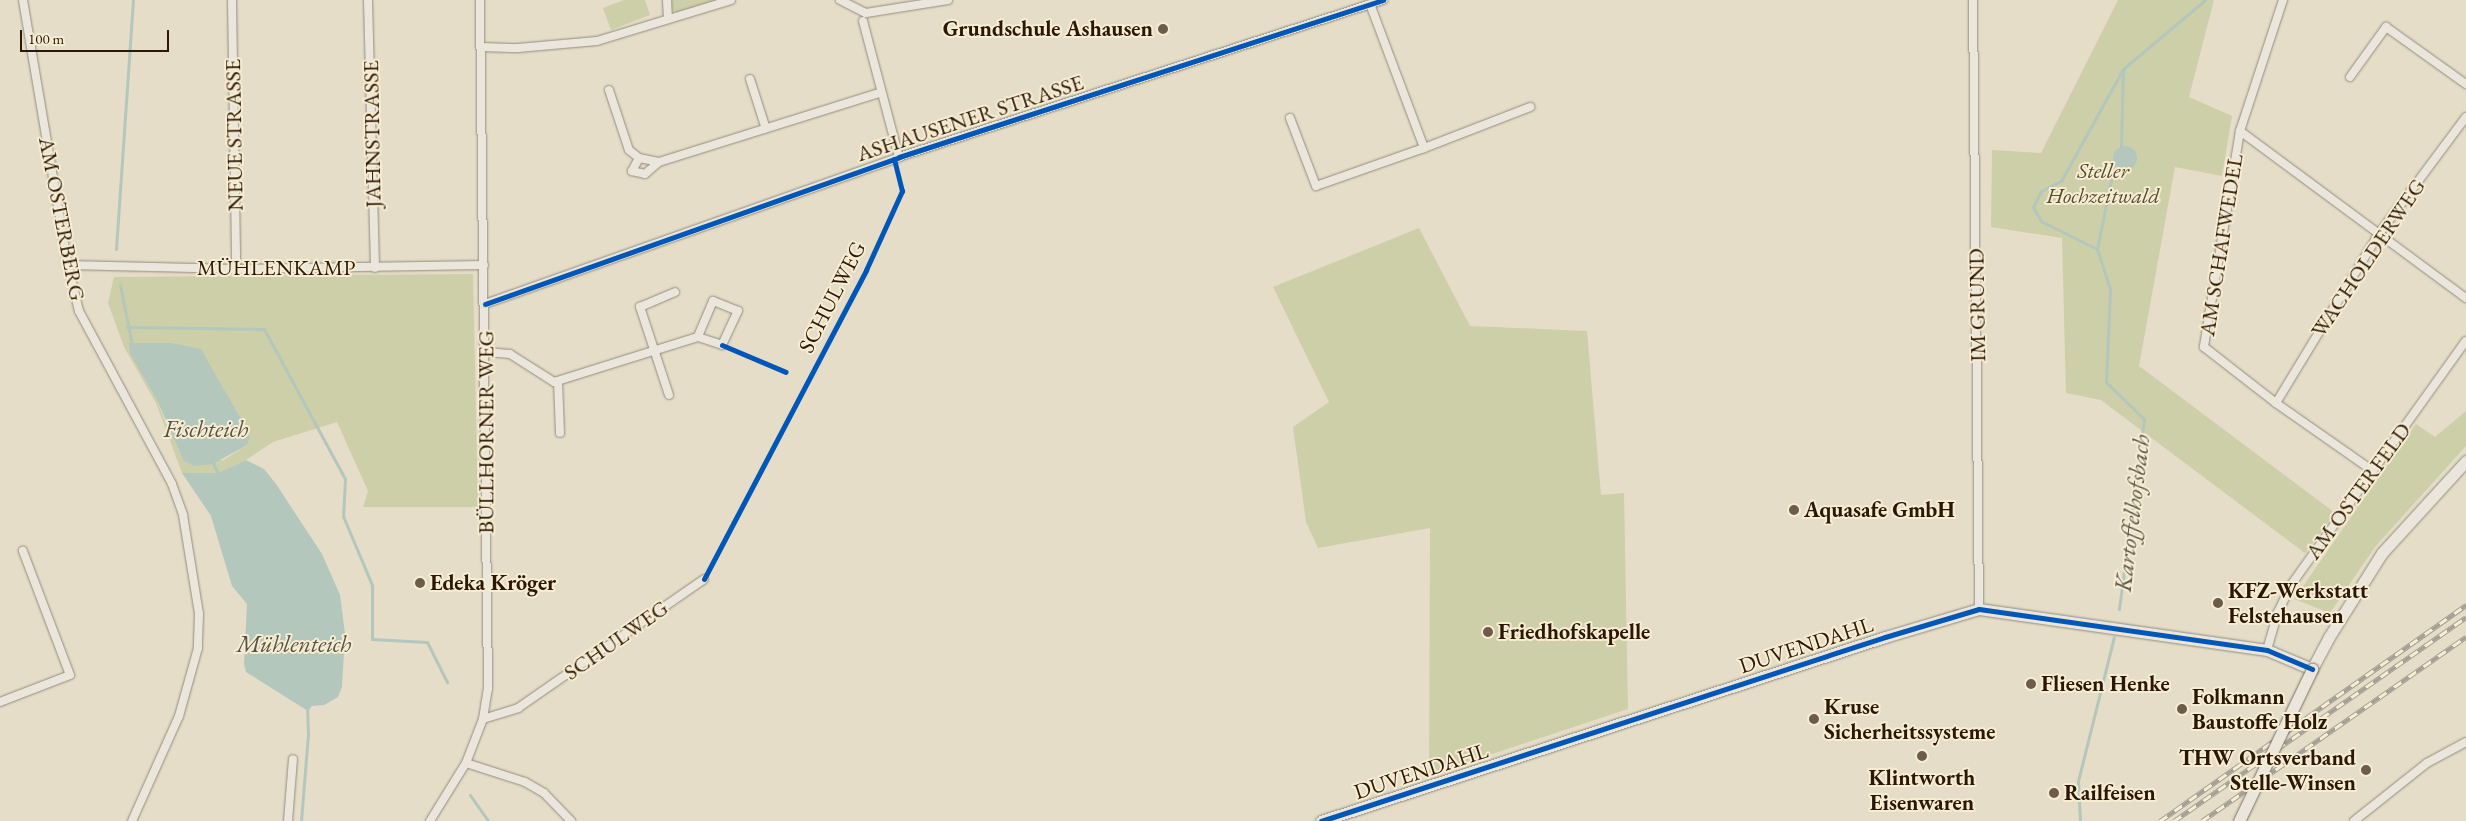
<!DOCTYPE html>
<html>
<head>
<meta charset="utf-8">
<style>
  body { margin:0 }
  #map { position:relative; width:2466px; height:821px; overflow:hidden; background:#e5ddc7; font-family:"EB Garamond",serif }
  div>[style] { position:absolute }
  .green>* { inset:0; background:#cdcfa9 }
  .water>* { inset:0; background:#b3c7bc }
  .round { border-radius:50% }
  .stream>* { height:3px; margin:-1.5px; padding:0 1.5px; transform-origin:1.5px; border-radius:1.5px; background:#b3c7bc }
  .roads { filter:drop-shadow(0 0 1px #938c7e) drop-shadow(0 0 1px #938c7e) }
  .street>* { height:8px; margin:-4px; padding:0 4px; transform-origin:4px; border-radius:4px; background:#eae6db }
  .secondary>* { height:11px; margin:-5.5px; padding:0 5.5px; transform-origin:5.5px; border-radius:5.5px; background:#eae6db }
  .rail>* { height:5px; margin-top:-2.5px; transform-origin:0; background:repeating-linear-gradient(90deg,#f7edd2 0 9px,#a5a096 0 18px); box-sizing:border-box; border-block:1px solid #a5a096 }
  .bridges { filter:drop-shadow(0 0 1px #797164) drop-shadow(0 0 1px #797164) }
  .secondary-bridge>* { height:11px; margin:-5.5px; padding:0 5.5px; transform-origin:5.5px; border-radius:5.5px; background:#eae6db }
  .cycleway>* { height:5px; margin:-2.5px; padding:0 2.5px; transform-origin:2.5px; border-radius:2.5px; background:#0057b8 }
  .dots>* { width:14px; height:14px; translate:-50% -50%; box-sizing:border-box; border:2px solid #f7edd2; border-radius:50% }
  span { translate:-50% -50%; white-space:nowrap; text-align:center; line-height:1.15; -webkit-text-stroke:4px #f7edd2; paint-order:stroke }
  .poi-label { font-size:22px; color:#2c1707; font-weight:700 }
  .right { translate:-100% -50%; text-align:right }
  .left { translate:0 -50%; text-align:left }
  .street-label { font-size:22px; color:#2c1707 }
  .park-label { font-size:22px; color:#574b30; font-style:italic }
  .water-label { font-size:24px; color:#545145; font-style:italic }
  .scale { position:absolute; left:20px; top:30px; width:149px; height:22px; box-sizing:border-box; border:2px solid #2c1707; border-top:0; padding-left:6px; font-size:15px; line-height:18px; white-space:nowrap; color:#2c1707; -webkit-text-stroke:4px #f7edd2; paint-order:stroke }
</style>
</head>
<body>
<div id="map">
  <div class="green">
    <div style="clip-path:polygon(624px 0,645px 0,650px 15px,611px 30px,603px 8px)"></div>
    <div style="clip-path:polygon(672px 0,718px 0,676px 12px,672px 10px)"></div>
    <div style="clip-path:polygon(2118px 0,2214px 0,2189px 97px,2232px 116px,2222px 176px,2175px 167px,2139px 366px,2335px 513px,2305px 553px,2101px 400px,2066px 393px,2062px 238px,1991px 227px,1992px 150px,2041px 153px)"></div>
    <div style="clip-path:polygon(1419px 228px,1470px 326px,1587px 331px,1601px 495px,1624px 493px,1628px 709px,1429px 775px,1430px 528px,1318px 548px,1306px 522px,1293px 427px,1329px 402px,1273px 287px)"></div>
    <div style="clip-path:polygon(evenodd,473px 274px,478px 507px,363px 507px,368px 491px,337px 422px,273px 442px,246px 460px,218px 473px,182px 473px,156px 403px,124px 347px,108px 303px,114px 277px,473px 274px,130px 354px,250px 438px,247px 445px,222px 461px,166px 424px,157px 400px,130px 354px)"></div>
    <div style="clip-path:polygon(2466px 411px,2466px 446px,2375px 547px,2330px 613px,2294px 599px,2416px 424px,2435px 437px)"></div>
  </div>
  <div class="water">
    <div class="round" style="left:2113px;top:146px;width:24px;height:24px"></div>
    <div style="clip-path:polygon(129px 343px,171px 343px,201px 349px,243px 423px,250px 438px,247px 445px,213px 464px,194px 466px,184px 461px,157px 400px,130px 354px)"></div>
    <div style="clip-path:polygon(246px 460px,264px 469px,276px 484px,322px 554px,340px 595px,345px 634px,342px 687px,338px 697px,324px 705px,312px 706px,308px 711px,246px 672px,244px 664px,247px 604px,232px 586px,211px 516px,182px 473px,218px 473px)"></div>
  </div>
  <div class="stream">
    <div style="left:2121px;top:146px;width:76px;rotate:-88.5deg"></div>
    <div style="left:116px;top:249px;width:250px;rotate:-86.1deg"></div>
    <div style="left:2097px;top:249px;width:86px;rotate:-78.6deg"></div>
    <div style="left:120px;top:285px;width:61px;rotate:78.7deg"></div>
    <div style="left:127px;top:327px;width:137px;rotate:0.8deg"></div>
    <div style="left:264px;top:329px;width:170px;rotate:61.6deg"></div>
    <div style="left:345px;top:479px;width:37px;rotate:93deg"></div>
    <div style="left:343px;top:516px;width:75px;rotate:67.2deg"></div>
    <div style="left:372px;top:585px;width:54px;rotate:90deg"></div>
    <div style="left:372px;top:639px;width:55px;rotate:3.1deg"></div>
    <div style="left:427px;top:642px;width:45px;rotate:63.4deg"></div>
    <div style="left:212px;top:461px;width:17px;rotate:65deg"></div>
    <div style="left:2119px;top:609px;width:192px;rotate:-82.5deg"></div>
    <div style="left:2144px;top:419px;width:53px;rotate:-135.8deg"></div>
    <div style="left:2106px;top:382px;width:93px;rotate:-87.5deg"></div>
    <div style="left:2110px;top:289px;width:42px;rotate:-108deg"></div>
    <div style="left:2097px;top:249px;width:63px;rotate:-153.4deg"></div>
    <div style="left:2041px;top:221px;width:16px;rotate:-120deg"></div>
    <div style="left:2033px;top:207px;width:18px;rotate:-63deg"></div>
    <div style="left:2041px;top:191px;width:22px;rotate:-27deg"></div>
    <div style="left:2061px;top:181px;width:128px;rotate:-61deg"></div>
    <div style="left:2123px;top:69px;width:107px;rotate:-40.1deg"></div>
    <div style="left:470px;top:795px;width:32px;rotate:55deg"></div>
    <div style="left:301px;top:821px;width:87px;rotate:-85.4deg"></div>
    <div style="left:308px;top:734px;width:27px;rotate:-92deg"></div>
    <div style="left:2080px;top:821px;width:40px;rotate:-92.9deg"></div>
    <div style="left:2078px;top:781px;width:148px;rotate:-76deg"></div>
  </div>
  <div class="roads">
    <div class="street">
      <div style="left:23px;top:0;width:269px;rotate:80.4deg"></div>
      <div style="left:68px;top:265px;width:47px;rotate:76.6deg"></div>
      <div style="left:79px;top:311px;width:196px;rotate:61.7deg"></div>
      <div style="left:172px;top:484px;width:33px;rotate:70deg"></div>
      <div style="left:183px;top:515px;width:100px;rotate:80.8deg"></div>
      <div style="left:199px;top:614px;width:34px;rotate:92deg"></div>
      <div style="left:198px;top:648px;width:71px;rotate:105.6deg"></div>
      <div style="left:179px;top:716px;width:115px;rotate:114.1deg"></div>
      <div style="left:232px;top:0;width:269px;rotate:89.1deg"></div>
      <div style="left:368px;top:0;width:268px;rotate:88.5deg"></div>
      <div style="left:667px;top:0;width:18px;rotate:87deg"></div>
      <div style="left:840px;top:0;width:29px;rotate:27deg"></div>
      <div style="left:866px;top:13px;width:83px;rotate:-9deg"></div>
      <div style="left:1973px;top:0;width:609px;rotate:89.44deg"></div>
      <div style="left:2283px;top:0;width:138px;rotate:108.2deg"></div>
      <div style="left:2240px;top:131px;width:219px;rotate:99.5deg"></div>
      <div style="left:2204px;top:347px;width:91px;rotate:37.9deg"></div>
      <div style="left:2276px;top:403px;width:118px;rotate:35deg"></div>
      <div style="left:1370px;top:4px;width:154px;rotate:69.4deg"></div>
      <div style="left:1424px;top:148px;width:114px;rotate:-21.1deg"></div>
      <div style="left:863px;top:21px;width:141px;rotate:75.2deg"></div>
      <div style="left:481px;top:47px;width:37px;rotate:2deg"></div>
      <div style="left:518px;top:48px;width:79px;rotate:-5.1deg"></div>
      <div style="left:597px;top:41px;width:140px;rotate:-17deg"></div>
      <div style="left:2350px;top:77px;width:62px;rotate:-54.2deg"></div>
      <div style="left:2386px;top:27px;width:98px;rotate:35.5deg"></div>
      <div style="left:750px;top:79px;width:52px;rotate:72.3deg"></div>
      <div style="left:609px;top:90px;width:63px;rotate:71.6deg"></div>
      <div style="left:629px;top:150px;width:13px;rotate:39deg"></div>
      <div style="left:639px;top:158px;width:20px;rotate:11deg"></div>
      <div style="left:659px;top:162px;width:231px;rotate:-17.4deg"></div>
      <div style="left:1290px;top:118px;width:73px;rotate:69.1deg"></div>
      <div style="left:1316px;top:186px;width:114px;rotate:-19.4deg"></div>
      <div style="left:2240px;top:131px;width:281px;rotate:36.5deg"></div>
      <div style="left:639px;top:158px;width:15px;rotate:118deg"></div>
      <div style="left:632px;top:171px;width:13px;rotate:13deg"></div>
      <div style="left:645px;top:174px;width:18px;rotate:-41deg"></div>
      <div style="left:68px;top:265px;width:168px;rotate:1.4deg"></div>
      <div style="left:236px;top:269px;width:248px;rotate:-0.9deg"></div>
      <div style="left:485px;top:304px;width:439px;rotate:-19.5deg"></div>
      <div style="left:899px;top:157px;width:509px;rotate:-17.97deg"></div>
      <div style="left:486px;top:352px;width:24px;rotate:5deg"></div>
      <div style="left:510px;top:354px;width:52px;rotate:32.5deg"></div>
      <div style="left:554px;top:382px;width:151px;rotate:-17.4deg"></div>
      <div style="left:698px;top:337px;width:25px;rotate:18deg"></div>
      <div style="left:722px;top:345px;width:38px;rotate:-65deg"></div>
      <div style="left:738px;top:311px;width:27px;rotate:-158deg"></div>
      <div style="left:713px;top:301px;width:39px;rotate:113deg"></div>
      <div style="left:558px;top:381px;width:52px;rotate:87.8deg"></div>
      <div style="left:669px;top:395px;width:93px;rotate:-108.2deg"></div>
      <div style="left:640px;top:307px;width:38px;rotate:-23deg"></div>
      <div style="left:2276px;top:403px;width:197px;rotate:-58.7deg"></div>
      <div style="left:2378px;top:235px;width:147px;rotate:-53.3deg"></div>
      <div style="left:2267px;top:650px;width:40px;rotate:-74deg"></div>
      <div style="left:2278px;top:612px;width:30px;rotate:-64deg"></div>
      <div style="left:2291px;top:585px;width:300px;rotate:-54.4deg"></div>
      <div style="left:0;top:702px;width:75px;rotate:-21.1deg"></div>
      <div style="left:70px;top:675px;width:133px;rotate:-110.8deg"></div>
      <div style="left:483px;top:719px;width:37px;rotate:-17deg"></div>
      <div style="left:518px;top:708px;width:226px;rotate:-34.7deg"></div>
      <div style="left:466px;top:763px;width:62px;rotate:17.9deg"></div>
      <div style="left:525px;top:782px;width:22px;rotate:30deg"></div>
      <div style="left:544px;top:793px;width:39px;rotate:46deg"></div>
      <div style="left:288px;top:821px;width:62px;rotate:-85.4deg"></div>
      <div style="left:430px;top:821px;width:68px;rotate:-58.2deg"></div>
      <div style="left:466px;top:763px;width:47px;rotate:-68.9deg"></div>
      <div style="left:483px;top:719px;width:30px;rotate:-81deg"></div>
      <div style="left:488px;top:689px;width:689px;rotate:-90.67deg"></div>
      <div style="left:2354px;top:821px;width:93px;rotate:-38.5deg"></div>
      <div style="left:2427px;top:763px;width:44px;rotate:-28.3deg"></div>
    </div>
    <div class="secondary">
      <div style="left:1321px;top:821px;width:593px;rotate:-18.07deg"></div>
      <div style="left:1885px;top:637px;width:98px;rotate:-16.6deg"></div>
      <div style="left:1979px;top:609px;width:291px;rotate:8.1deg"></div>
      <div style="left:2267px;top:650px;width:49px;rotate:22.9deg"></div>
      <div style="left:2312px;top:669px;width:36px;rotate:-62deg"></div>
      <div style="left:2329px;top:637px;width:99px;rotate:-57.8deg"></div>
      <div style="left:2382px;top:553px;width:125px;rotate:-47.6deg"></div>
    </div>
  </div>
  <div class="rail">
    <div style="left:2160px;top:821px;width:375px;rotate:-35.2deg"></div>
    <div style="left:2174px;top:821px;width:356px;rotate:-34.9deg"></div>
    <div style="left:2202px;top:821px;width:322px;rotate:-34.9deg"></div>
  </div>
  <div class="bridges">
    <div class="secondary-bridge">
      <div style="left:2239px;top:821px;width:169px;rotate:-64.3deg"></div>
    </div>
  </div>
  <div class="cycleway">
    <div style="left:485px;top:304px;width:439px;rotate:-19.5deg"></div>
    <div style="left:899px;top:157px;width:509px;rotate:-17.97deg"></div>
    <div style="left:722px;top:345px;width:69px;rotate:22.9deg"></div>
    <div style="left:704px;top:579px;width:349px;rotate:-62.3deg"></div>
    <div style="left:866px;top:270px;width:87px;rotate:-65.5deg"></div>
    <div style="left:902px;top:191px;width:33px;rotate:-104deg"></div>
    <div style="left:1321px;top:821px;width:593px;rotate:-18.07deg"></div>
    <div style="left:1885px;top:637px;width:98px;rotate:-16.6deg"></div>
    <div style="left:1979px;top:609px;width:291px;rotate:8.1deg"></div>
    <div style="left:2267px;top:650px;width:49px;rotate:22.9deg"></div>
  </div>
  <div class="dots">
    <div style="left:1163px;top:29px;background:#6d5c4a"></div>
    <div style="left:1794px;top:510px;background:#6d5c4a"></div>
    <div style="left:420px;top:583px;background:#6d5c4a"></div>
    <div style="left:2218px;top:603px;background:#6d5c4a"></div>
    <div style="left:1488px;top:632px;background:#6d5c4a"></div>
    <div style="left:2031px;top:684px;background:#6d5c4a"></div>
    <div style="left:2182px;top:709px;background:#6d5c4a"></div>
    <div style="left:1814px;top:719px;background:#6d5c4a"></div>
    <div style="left:1922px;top:756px;background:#6d5c4a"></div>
    <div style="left:2366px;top:770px;background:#6d5c4a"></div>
    <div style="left:2054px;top:793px;background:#6d5c4a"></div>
  </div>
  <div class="poi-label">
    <span class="right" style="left:1153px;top:29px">Grundschule Ashausen</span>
    <span class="left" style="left:1804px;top:510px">Aquasafe GmbH</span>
    <span class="left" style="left:430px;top:583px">Edeka Kröger</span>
    <span class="left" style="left:2228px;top:603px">KFZ-Werkstatt<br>Felstehausen</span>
    <span class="left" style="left:1498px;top:632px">Friedhofskapelle</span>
    <span class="left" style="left:2041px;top:684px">Fliesen Henke</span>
    <span class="left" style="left:2192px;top:709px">Folkmann<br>Baustoffe Holz</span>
    <span class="left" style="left:1824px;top:719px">Kruse<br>Sicherheitssysteme</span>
    <span class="right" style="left:2356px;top:770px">THW Ortsverband<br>Stelle-Winsen</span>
    <span style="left:1922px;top:790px">Klintworth<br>Eisenwaren</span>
    <span class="left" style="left:2064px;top:793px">Railfeisen</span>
  </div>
  <div class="street-label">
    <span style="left:970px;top:118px;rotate:-18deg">ASHAUSENER STRASSE</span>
    <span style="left:372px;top:134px;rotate:-91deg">JAHNSTRASSE</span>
    <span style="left:234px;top:135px;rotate:-91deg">NEUE STRASSE</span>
    <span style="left:62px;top:219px;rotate:79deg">AM OSTERBERG</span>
    <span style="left:2221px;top:245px;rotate:-81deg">AM SCHAFWEDEL</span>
    <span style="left:2368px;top:258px;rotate:-56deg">WACHOLDERWEG</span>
    <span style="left:276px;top:268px">MÜHLENKAMP</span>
    <span style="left:832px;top:297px;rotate:-63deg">SCHULWEG</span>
    <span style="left:1977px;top:305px;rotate:-91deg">IM GRUND</span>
    <span style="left:486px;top:432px;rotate:-90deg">BÜLLHORNER WEG</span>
    <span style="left:2358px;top:491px;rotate:-54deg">AM OSTERFELD</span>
    <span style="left:616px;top:640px;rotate:-35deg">SCHULWEG</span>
    <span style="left:1806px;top:645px;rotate:-18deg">DUVENDAHL</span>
    <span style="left:1421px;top:771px;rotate:-18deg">DUVENDAHL</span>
  </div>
  <div class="park-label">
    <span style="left:2103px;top:183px">Steller<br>Hochzeitwald</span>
  </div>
  <div class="water-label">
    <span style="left:206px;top:429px">Fischteich</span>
    <span style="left:2132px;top:513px;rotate:-83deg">Kartoffelhofsbach</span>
    <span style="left:294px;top:644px">Mühlenteich</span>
  </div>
  <div class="scale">100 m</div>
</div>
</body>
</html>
